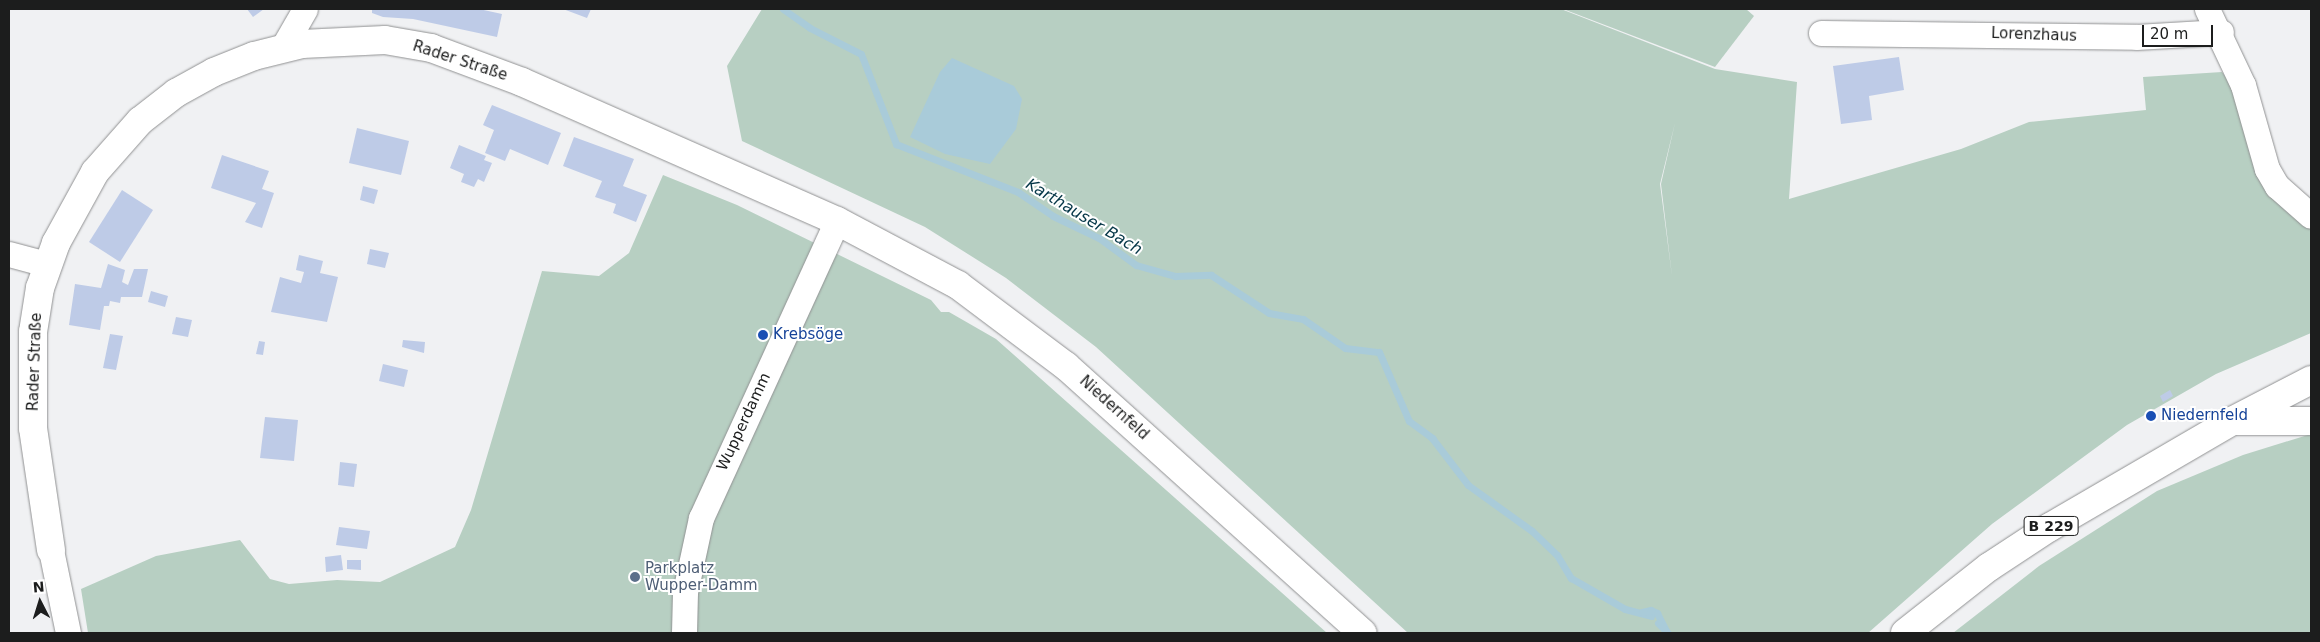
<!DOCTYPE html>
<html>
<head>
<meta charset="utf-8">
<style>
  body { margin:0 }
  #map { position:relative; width:2320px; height:642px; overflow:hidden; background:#f0f1f3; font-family:"DejaVu Sans",sans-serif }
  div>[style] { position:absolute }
  .green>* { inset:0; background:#b7cfc2 }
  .water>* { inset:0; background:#a9cbd9 }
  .stream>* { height:7px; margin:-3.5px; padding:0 3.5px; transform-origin:3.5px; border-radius:3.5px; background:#a9cbd9 }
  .building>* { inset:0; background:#becbe7 }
  .roads { filter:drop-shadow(0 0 1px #909192) drop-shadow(0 0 1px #909192) }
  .minor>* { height:25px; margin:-12.5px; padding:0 12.5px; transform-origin:12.5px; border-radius:12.5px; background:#fff }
  .tertiary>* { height:28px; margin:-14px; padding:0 14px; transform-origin:14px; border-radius:14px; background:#fff }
  .primary>* { height:28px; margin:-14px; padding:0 14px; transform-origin:14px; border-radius:14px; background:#fff }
  .dots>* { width:14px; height:14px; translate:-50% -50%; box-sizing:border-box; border:2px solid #fff; border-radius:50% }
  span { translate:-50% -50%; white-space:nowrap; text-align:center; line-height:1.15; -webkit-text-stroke:4px #fff; paint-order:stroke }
  .shield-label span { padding:1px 4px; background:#fff; border:1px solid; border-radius:4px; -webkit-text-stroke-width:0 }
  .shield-label { font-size:14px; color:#1c1d1d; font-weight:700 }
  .street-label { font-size:15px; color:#1c1d1d }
  .transit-label { font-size:15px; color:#164399 }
  .left { translate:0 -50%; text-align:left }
  .service-label { font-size:15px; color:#4e5e75 }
  .water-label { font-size:16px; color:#063748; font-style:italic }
  .frame { position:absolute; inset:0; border:10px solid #1c1d1d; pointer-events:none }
  .north { position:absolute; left:15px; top:577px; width:50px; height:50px; -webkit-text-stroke:4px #fff; paint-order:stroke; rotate:355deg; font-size:14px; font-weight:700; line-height:20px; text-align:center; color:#1c1d1d }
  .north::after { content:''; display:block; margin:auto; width:18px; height:22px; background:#1c1d1d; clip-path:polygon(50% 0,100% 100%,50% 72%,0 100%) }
  .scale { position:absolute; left:2142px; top:25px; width:71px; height:22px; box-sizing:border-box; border:2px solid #1c1d1d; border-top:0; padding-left:6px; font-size:15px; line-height:18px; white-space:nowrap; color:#1c1d1d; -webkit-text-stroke:4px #fff; paint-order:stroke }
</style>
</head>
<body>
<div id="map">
  <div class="green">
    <div style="clip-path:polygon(evenodd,762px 9px,1561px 9px,1715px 69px,1797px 82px,1789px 199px,1961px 149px,2029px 122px,2146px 110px,2143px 77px,2222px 72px,2239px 94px,2278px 201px,2311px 229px,2311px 333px,2216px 374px,2127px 425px,1992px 524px,1868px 633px,1408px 633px,1096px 347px,1006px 278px,925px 227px,742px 141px,727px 66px,762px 9px,1675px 123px,1661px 184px,1672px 276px,1660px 184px,1675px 123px)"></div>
    <div style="clip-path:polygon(1563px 9px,1746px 9px,1754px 16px,1715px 67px)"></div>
    <div style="clip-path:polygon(663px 175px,737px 205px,931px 300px,941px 312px,949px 312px,996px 339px,1327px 633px,88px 633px,81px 589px,156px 556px,240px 540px,270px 579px,289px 584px,337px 580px,380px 582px,455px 547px,471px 510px,542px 271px,599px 276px,629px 253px)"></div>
    <div style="clip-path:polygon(2311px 434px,2311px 633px,1953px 633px,2039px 566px,2157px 491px,2243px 455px)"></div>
  </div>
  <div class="water">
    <div style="clip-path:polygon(952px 58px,1014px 86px,1022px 99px,1016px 129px,990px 164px,945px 154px,910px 137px,940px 72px)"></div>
  </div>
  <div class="stream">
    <div style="left:783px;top:9px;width:33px;rotate:35deg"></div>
    <div style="left:810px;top:28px;width:57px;rotate:27deg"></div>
    <div style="left:861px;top:54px;width:97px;rotate:68.7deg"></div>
    <div style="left:896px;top:144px;width:131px;rotate:21.5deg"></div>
    <div style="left:1018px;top:192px;width:42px;rotate:34.4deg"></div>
    <div style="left:1053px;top:216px;width:51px;rotate:25.6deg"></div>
    <div style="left:1099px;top:238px;width:46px;rotate:36.1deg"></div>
    <div style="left:1136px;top:265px;width:41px;rotate:15.8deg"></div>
    <div style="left:1175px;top:276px;width:36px;rotate:-2deg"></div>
    <div style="left:1211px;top:275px;width:69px;rotate:33.2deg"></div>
    <div style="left:1269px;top:313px;width:35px;rotate:10deg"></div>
    <div style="left:1303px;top:319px;width:51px;rotate:34.6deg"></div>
    <div style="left:1345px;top:348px;width:34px;rotate:7deg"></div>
    <div style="left:1379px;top:352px;width:75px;rotate:66.5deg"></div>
    <div style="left:1409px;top:421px;width:29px;rotate:36deg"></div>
    <div style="left:1432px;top:438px;width:59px;rotate:52.5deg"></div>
    <div style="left:1468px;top:485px;width:79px;rotate:35.7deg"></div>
    <div style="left:1532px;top:531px;width:35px;rotate:44deg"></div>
    <div style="left:1557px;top:555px;width:27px;rotate:59deg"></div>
    <div style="left:1571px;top:578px;width:62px;rotate:29.9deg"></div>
    <div style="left:1625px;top:609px;width:27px;rotate:15deg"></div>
    <div style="left:1642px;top:612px;width:9px;rotate:-13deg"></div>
    <div style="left:1651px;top:610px;width:7px;rotate:27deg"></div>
    <div style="left:1657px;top:613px;width:20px;rotate:63deg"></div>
    <div style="left:1658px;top:623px;width:13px;rotate:45deg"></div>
  </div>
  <div class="building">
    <div style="clip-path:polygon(247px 9px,264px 9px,253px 17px)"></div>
    <div style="clip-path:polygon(372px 9px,479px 9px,502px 14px,497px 37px,413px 19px,383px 17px,372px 13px)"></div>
    <div style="clip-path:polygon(563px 9px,591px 9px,587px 18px)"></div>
    <div style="clip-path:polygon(1899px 57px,1904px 90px,1869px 96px,1872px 120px,1841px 124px,1833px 66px)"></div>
    <div style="clip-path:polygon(492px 105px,561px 133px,548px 165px,510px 149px,505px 161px,485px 153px,494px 130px,483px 125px)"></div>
    <div style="clip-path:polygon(357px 128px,409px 141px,401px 175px,349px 163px)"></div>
    <div style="clip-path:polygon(574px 137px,634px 159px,623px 186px,647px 195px,636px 222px,613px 213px,616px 204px,595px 197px,602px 181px,563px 166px)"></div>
    <div style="clip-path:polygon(459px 145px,486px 156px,484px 160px,492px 163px,484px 182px,478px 179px,474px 187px,461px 182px,464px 174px,450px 168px)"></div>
    <div style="clip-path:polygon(222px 155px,269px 171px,262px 189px,274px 193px,262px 228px,245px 222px,256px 203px,211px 188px)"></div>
    <div style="clip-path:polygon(363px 186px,378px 190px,374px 204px,360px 200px)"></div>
    <div style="clip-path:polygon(122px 190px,153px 210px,120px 262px,89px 242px)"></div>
    <div style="clip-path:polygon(370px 249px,389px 253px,385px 268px,367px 264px)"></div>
    <div style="clip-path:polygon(299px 255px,323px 261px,320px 273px,338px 277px,327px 322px,271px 312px,280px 277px,301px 283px,304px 272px,296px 270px)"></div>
    <div style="clip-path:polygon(108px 264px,125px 270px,122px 282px,128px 285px,134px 269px,148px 269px,142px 297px,121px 297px,120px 303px,110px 301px,109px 306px,104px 306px,100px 330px,69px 325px,75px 284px,101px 288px)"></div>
    <div style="clip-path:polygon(151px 291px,168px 296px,165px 307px,148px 302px)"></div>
    <div style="clip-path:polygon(176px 317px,192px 320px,188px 337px,172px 334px)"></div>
    <div style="clip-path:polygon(110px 334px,123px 336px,116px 370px,103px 368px)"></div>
    <div style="clip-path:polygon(403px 340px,425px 342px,424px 353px,402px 347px)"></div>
    <div style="clip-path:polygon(259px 341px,265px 342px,263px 355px,256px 354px)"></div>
    <div style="clip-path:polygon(383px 364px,408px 370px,404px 387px,379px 381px)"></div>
    <div style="clip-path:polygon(2170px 390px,2173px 396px,2163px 402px,2160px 396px)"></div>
    <div style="clip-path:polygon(265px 417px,298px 420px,294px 461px,260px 458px)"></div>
    <div style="clip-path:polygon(340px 462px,357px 464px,354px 487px,338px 485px)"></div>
    <div style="clip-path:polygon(339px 527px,370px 531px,367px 549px,336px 545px)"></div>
    <div style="clip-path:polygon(341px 555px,343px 570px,326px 572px,325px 557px)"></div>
    <div style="clip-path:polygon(347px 560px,361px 560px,361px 570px,347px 569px)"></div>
  </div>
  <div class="roads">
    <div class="minor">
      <div style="left:2207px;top:9px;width:84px;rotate:64.7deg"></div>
      <div style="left:2243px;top:85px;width:87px;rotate:74.1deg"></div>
      <div style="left:2267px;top:169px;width:20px;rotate:60deg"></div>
      <div style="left:2277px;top:186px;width:45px;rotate:41.4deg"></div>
      <div style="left:1821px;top:33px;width:315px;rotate:0.7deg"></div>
      <div style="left:2136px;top:37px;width:85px;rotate:-3.4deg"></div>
      <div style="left:282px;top:49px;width:46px;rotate:-60.1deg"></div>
      <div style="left:9px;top:254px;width:39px;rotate:15deg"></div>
      <div style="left:51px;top:550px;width:85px;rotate:78.4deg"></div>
      <div style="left:684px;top:633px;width:41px;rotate:-88.6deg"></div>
      <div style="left:685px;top:592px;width:76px;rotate:-77.8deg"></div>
      <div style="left:701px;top:518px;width:327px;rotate:-65.4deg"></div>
    </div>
    <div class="tertiary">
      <div style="left:2232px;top:421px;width:79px"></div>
      <div style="left:51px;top:550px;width:123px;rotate:-98.4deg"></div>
      <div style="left:33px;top:428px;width:96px;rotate:-90deg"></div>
      <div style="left:33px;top:332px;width:45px;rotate:-81deg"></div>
      <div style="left:40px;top:288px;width:48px;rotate:-70.4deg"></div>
      <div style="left:56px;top:243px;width:81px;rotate:-61.2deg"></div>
      <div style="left:95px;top:172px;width:68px;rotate:-48.6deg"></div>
      <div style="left:140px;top:121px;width:46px;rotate:-37.9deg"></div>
      <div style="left:176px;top:93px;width:43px;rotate:-28.9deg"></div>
      <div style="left:214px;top:72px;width:43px;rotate:-21.8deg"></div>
      <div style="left:254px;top:56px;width:49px;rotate:-14deg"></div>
      <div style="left:302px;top:44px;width:83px;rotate:-2.8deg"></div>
      <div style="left:385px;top:40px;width:47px;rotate:9.9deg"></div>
      <div style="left:431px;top:48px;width:97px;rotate:20.5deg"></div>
      <div style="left:522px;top:82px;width:344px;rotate:23.8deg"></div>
      <div style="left:837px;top:221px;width:137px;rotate:27.9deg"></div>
      <div style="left:958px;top:285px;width:135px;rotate:36.9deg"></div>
      <div style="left:1066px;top:366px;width:399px;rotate:42deg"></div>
    </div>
    <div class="primary">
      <div style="left:1905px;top:633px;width:107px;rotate:-38.2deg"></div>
      <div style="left:1989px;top:567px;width:73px;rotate:-33.3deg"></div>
      <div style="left:2050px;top:527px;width:211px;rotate:-30.2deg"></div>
      <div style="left:2232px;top:421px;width:89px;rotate:-27.4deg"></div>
    </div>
  </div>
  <div class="dots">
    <div style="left:763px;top:335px;background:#1a4fb4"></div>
    <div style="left:2151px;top:416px;background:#1a4fb4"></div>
    <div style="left:635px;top:577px;background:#5c6f8a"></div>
  </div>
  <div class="shield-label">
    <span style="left:2051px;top:526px">B 229</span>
  </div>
  <div class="street-label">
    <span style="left:2034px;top:35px;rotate:2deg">Lorenzhaus</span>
    <span style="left:460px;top:61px;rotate:18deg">Rader Straße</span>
    <span style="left:35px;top:362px;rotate:-88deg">Rader Straße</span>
    <span style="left:1114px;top:408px;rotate:42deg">Niedernfeld</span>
    <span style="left:744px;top:422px;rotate:-65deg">Wupperdamm</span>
  </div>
  <div class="transit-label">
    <span class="left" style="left:773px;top:335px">Krebsöge</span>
    <span class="left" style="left:2161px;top:416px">Niedernfeld</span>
  </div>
  <div class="service-label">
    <span class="left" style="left:645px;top:577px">Parkplatz<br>Wupper-Damm</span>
  </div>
  <div class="water-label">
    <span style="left:1084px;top:217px;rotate:31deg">Karthauser Bach</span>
  </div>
  <div class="frame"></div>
  <div class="north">N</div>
  <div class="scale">20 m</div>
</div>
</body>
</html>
